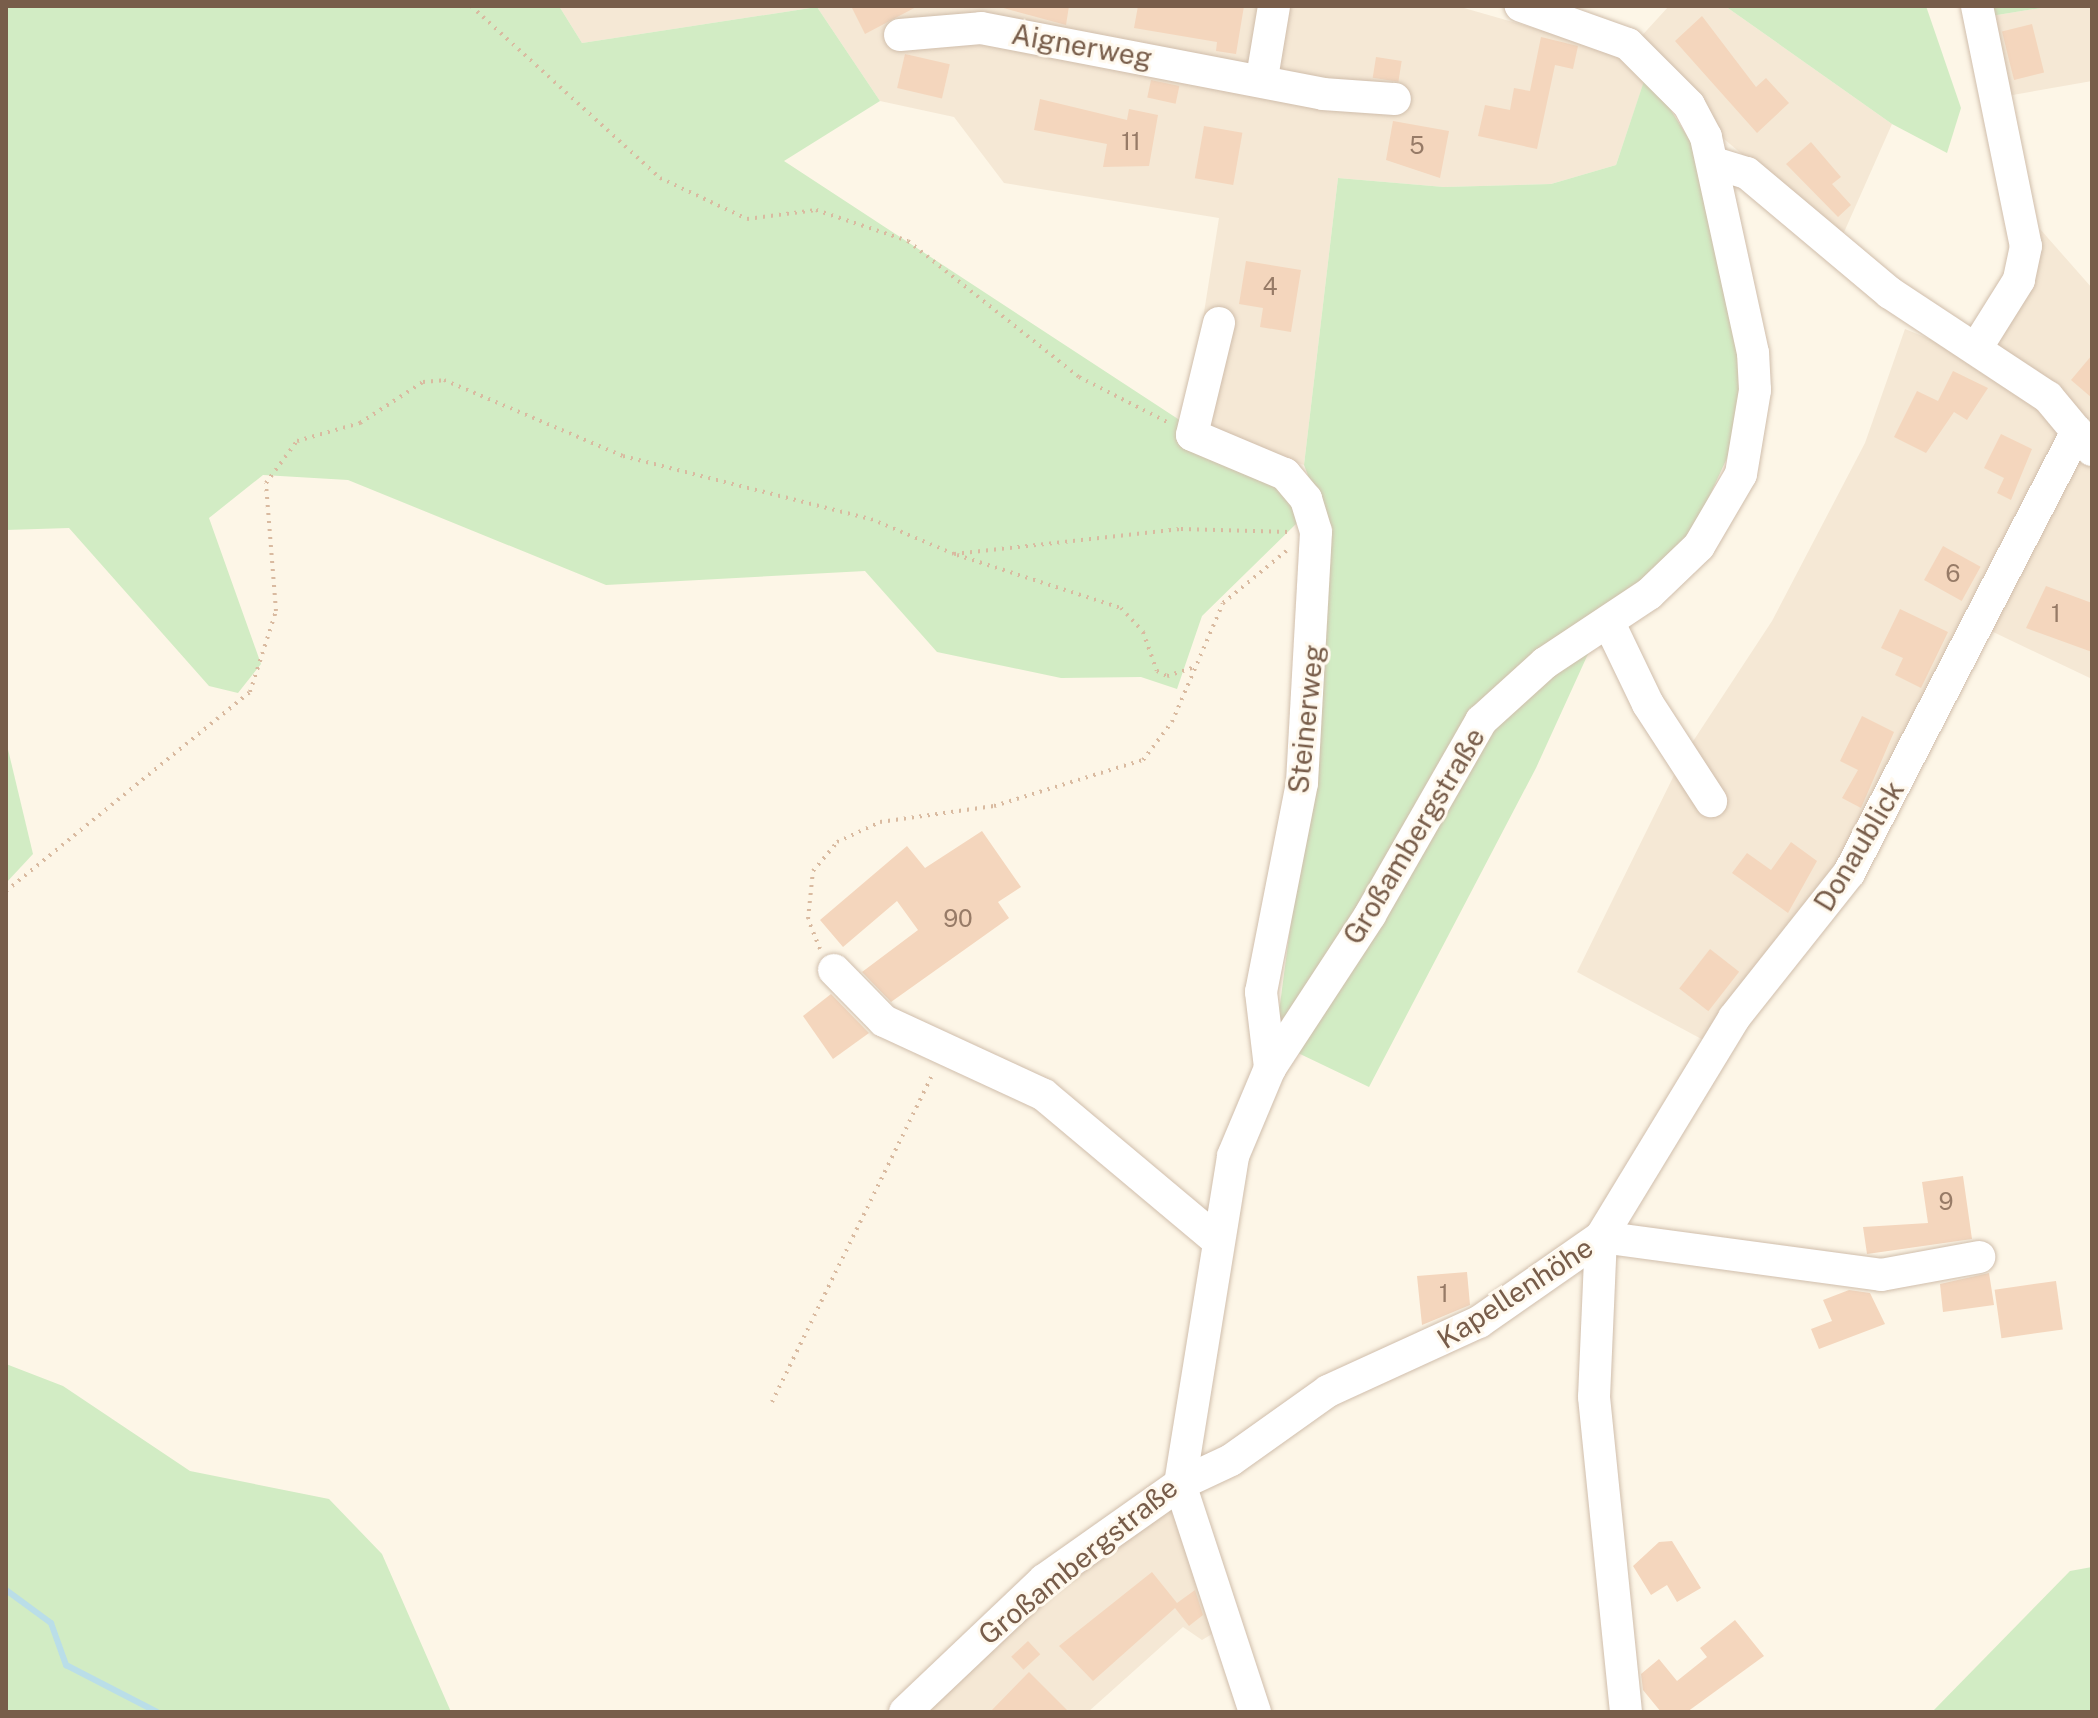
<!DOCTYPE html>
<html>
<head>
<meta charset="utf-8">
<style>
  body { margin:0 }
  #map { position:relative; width:2098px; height:1718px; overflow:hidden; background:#fdf6e7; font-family:"Public Sans",sans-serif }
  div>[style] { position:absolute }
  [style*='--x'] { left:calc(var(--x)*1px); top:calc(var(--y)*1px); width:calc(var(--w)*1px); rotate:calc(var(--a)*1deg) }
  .residential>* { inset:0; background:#f5e8d5 }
  .green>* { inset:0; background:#d2ecc4 }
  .stream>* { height:6px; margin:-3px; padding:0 3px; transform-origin:3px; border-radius:3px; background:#badee8 }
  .building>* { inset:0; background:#f4d6bd; transform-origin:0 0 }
  .path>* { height:4px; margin-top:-2px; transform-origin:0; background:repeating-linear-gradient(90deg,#d9baa0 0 2px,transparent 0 8px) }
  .roads { filter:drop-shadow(0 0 2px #d0beac) drop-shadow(0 0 2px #d0beac) }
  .minor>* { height:32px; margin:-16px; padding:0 16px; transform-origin:16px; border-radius:16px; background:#fff }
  span { translate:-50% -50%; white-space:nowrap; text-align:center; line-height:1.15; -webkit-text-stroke:6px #fff9ee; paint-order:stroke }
  .number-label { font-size:24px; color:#977b67 }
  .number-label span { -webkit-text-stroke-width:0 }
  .street-label { font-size:28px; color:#785d4a }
  .frame { position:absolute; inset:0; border:8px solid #785d4a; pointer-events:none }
</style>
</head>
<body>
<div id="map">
  <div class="residential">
    <div style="clip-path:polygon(559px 6px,1457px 6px,1625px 54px,1669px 6px,1725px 6px,1892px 124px,1841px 239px,1647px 73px,1616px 165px,1551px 184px,1444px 187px,1338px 178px,1304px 465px,1186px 426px,1219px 218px,1004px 183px,954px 117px,880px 101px,817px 7px,582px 43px)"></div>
    <div style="clip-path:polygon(2053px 6px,2092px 6px,2092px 81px,2007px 96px,1991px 16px)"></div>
    <div style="clip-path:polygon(2040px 229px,2092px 288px,2092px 679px,1966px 619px,1877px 807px,1707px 1042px,1577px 972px,1684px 755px,1772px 621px,1865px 443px,1905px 329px,1988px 363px,2020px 302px)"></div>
    <div style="clip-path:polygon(1161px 1511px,1173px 1511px,1222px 1628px,1202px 1640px,1183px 1627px,1088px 1712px,911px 1712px,1024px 1608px)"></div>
  </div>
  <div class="green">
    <div style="clip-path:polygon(6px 6px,559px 6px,582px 43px,817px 7px,880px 101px,784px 161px,1288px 491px,1299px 521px,1202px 616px,1177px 689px,1141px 677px,1061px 678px,937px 652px,865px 571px,606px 585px,348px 480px,263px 475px,209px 518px,261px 664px,238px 693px,209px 686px,69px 528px,6px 530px)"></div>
    <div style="clip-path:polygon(1725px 6px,1926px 6px,1961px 108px,1947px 153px,1892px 124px)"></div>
    <div style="clip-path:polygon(1988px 6px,2053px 6px,1991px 16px)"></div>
    <div style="clip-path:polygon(1647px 72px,1692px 144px,1739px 328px,1739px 432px,1697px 523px,1665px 562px,1609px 608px,1536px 768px,1369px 1087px,1275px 1042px,1324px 672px,1331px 536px,1304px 465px,1338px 178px,1444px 187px,1551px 184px,1616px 165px)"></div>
    <div style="clip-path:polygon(6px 741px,33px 854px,6px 883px)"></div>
    <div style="clip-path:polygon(6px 1364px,63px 1386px,190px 1471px,329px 1499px,382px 1554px,451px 1712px,6px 1712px)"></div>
    <div style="clip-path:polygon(2092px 1567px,2092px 1712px,1932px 1712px,2070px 1571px)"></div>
  </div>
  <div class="stream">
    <div style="--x:6;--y:1590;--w:56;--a:36.3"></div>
    <div style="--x:51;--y:1623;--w:45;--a:70.3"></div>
    <div style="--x:66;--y:1665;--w:102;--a:27.3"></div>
  </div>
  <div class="building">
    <div style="clip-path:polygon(851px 6px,918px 6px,865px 34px)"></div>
    <div style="clip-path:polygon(996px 6px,1069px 6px,1066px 25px)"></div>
    <div style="clip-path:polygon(1138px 6px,1244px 6px,1236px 54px,1216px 51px,1217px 42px,1134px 28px)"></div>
    <div style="clip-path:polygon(1702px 16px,1756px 87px,1766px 78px,1789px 103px,1757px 133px,1675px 41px)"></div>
    <div style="left:2032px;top:24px;width:50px;height:31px;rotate:76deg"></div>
    <div style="clip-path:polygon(1541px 37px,1578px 46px,1573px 69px,1555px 65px,1537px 149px,1478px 136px,1485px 105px,1510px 110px,1514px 88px,1530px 91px)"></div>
    <div style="left:905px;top:54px;width:46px;height:35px;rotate:13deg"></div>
    <div style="left:1376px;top:57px;width:26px;height:21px;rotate:9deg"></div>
    <div style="left:1151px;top:80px;width:29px;height:18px;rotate:12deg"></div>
    <div style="clip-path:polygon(1040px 99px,1127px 120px,1129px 109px,1158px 115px,1149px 166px,1103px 167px,1107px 144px,1034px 130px)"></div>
    <div style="clip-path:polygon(1393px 121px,1449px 131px,1440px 178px,1386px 160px)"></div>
    <div style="left:1204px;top:126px;width:39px;height:53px;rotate:10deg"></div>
    <div style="clip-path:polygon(1811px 142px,1841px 177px,1832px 184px,1851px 205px,1838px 217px,1786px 164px)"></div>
    <div style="clip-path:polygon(1246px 261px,1301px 270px,1291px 332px,1260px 327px,1263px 308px,1239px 304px)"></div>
    <div style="clip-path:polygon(2092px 355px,2092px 398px,2071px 380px)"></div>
    <div style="clip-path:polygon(1953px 371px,1988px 388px,1967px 420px,1954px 412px,1926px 453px,1894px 437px,1917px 391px,1938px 401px)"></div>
    <div style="clip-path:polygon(2001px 434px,2032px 449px,2011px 500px,1997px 493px,2004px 478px,1984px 468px)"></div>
    <div style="left:1943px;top:546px;width:43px;height:39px;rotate:29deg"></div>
    <div style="clip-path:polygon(2046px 586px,2092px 603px,2092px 652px,2026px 628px)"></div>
    <div style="clip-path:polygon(1900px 609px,1948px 632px,1921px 688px,1895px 675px,1903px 658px,1881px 648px)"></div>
    <div style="clip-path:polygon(1862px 716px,1894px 732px,1861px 808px,1842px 798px,1858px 770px,1840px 761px)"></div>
    <div style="clip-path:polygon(982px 831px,1021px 887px,998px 902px,1009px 918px,891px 1002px,862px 972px,918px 930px,897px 901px,843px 947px,820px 920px,907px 846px,925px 868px)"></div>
    <div style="clip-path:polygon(1791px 842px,1817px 861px,1788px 913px,1732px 873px,1747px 853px,1771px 870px)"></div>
    <div style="left:1710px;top:949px;width:37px;height:50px;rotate:38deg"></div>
    <div style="clip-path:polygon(831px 994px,869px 1033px,833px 1059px,803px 1016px)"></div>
    <div style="clip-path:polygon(1963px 1176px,1972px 1239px,1867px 1254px,1863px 1227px,1928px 1223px,1922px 1182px)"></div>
    <div style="clip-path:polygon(1467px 1272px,1470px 1305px,1422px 1325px,1417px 1276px)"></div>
    <div style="clip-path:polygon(1989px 1273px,1994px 1305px,1943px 1312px,1940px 1284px)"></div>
    <div style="left:2056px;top:1281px;width:49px;height:62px;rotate:82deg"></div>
    <div style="clip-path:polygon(1849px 1290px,1870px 1293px,1885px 1324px,1819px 1349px,1811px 1329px,1832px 1321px,1823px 1300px)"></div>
    <div style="clip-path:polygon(1672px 1541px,1701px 1588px,1677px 1602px,1667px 1585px,1651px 1595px,1633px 1566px,1659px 1542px)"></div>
    <div style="clip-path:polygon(1152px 1572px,1177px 1603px,1195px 1590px,1203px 1615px,1189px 1626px,1175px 1608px,1093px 1681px,1059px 1646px)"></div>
    <div style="clip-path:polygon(1735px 1620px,1764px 1656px,1687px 1712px,1661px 1712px,1643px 1690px,1641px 1674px,1659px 1659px,1677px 1681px,1707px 1657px,1700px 1648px)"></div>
    <div style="left:1028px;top:1641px;width:18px;height:23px;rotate:47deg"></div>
    <div style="clip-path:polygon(1029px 1672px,1069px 1712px,990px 1712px)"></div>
  </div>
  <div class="path">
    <div style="--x:471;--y:6;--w:256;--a:42.3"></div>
    <div style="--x:660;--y:178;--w:96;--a:25.2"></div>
    <div style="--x:747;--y:219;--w:70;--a:-7.4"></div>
    <div style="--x:816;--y:210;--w:97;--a:18.6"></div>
    <div style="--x:908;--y:241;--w:218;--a:38.5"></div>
    <div style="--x:1079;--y:377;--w:101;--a:27.1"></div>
    <div style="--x:957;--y:555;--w:172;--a:17.9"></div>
    <div style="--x:1121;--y:608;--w:33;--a:47"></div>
    <div style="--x:1143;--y:632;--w:41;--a:70.3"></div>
    <div style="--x:1157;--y:671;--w:11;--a:27"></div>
    <div style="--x:1167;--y:676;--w:28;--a:-18"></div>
    <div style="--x:6;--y:891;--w:315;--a:-39.2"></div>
    <div style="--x:250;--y:692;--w:85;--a:-72.2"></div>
    <div style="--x:276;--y:611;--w:128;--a:-94.5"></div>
    <div style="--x:266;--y:483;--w:52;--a:-53.6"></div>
    <div style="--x:297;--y:441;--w:66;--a:-15.9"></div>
    <div style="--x:360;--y:423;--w:75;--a:-33.1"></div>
    <div style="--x:423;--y:382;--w:21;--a:-5"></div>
    <div style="--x:444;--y:380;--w:194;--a:23"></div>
    <div style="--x:623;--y:456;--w:256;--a:14.3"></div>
    <div style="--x:871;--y:519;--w:90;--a:22.9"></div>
    <div style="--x:954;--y:554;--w:228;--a:-6.3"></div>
    <div style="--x:1181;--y:529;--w:109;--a:1.6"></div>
    <div style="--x:820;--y:949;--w:32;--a:-112"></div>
    <div style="--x:808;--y:919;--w:48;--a:-84.1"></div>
    <div style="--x:813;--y:871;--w:38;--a:-50"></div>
    <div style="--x:837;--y:842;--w:47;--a:-24.9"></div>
    <div style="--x:880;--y:822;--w:115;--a:-8"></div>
    <div style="--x:994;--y:806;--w:156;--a:-17.2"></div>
    <div style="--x:1143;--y:760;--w:48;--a:-52.7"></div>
    <div style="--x:1172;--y:722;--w:129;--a:-66.8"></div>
    <div style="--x:1223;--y:603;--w:87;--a:-39.4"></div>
    <div style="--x:772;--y:1402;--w:366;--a:-63.9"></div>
  </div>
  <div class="roads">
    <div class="minor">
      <div style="--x:1977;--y:6;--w:245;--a:78.5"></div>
      <div style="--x:2026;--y:246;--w:35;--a:102"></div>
      <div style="--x:2019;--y:280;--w:79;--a:122.1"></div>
      <div style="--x:900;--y:35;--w:81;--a:-4.9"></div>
      <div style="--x:981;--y:28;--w:348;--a:10.9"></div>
      <div style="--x:1323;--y:94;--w:72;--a:4"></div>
      <div style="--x:1262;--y:78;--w:73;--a:-80.5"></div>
      <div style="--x:1714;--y:163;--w:34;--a:17"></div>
      <div style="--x:1747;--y:173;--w:187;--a:40"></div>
      <div style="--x:1890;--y:293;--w:189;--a:33.4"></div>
      <div style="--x:2048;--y:397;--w:69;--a:50.3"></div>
      <div style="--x:1219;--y:323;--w:115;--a:103.6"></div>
      <div style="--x:1192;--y:435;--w:101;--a:22.8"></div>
      <div style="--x:1285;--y:474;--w:33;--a:50"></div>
      <div style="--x:1306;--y:499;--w:34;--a:73"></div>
      <div style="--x:1316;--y:532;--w:251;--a:93.2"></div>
      <div style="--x:1302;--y:783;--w:213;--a:101.1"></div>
      <div style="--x:1261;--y:992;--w:77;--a:83.2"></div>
      <div style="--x:1609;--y:623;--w:90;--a:64.3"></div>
      <div style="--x:1648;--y:704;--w:116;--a:57"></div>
      <div style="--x:834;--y:970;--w:71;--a:45.6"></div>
      <div style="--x:884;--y:1021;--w:176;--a:24.8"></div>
      <div style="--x:1044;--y:1095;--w:226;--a:40"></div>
      <div style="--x:1601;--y:1237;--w:160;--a:92.5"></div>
      <div style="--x:1594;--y:1397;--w:317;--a:84.2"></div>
      <div style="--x:1601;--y:1237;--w:283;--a:7.7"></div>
      <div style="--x:1881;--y:1275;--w:100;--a:-10.4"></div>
      <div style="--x:1180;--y:1484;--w:56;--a:-25.2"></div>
      <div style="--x:1231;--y:1460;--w:119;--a:-35.4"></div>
      <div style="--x:1328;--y:1391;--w:166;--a:-24.6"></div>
      <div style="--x:1479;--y:1322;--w:149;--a:-34.9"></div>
      <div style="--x:1601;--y:1237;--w:256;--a:-58.7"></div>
      <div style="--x:1734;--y:1018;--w:185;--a:-51.6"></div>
      <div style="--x:1849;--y:873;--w:497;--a:-62.7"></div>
      <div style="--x:1180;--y:1484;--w:240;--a:71.8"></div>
      <div style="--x:905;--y:1712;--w:192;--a:-43.5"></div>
      <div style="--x:1044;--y:1580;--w:166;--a:-35.2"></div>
      <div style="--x:1180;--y:1484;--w:332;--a:-80.8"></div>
      <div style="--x:1233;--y:1156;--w:95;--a:-67.2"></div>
      <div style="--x:1270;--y:1068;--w:183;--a:-56.8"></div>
      <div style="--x:1370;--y:915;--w:224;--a:-60.2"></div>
      <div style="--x:1481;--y:721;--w:86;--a:-42.2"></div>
      <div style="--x:1545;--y:663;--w:125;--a:-33.6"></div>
      <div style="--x:1649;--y:594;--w:69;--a:-43.8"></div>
      <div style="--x:1699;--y:546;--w:83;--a:-59.7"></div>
      <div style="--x:1741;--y:474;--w:85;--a:-80.5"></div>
      <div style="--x:1755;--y:390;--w:37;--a:-93"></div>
      <div style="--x:1753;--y:353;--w:221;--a:-102.3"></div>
      <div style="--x:1706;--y:137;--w:36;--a:-118"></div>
      <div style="--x:1689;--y:105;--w:86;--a:-135"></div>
      <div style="--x:1628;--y:44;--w:114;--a:-160.4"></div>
    </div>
  </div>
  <div class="number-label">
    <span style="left:1131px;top:142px">11</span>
    <span style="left:1417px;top:146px">5</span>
    <span style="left:1270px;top:287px">4</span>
    <span style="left:1953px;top:574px">6</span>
    <span style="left:2056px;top:614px">1</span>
    <span style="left:958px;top:919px">90</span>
    <span style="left:1946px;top:1202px">9</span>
    <span style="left:1444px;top:1294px">1</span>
  </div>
  <div class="street-label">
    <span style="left:1082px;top:46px;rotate:10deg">Aignerweg</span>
    <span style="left:1306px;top:719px;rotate:-84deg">Steinerweg</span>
    <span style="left:1414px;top:836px;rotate:-59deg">Großambergstraße</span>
    <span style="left:1859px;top:846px;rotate:-59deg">Donaublick</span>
    <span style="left:1515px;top:1293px;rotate:-33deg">Kapellenhöhe</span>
    <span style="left:1078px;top:1561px;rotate:-39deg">Großambergstraße</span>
  </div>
  <div class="frame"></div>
</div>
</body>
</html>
